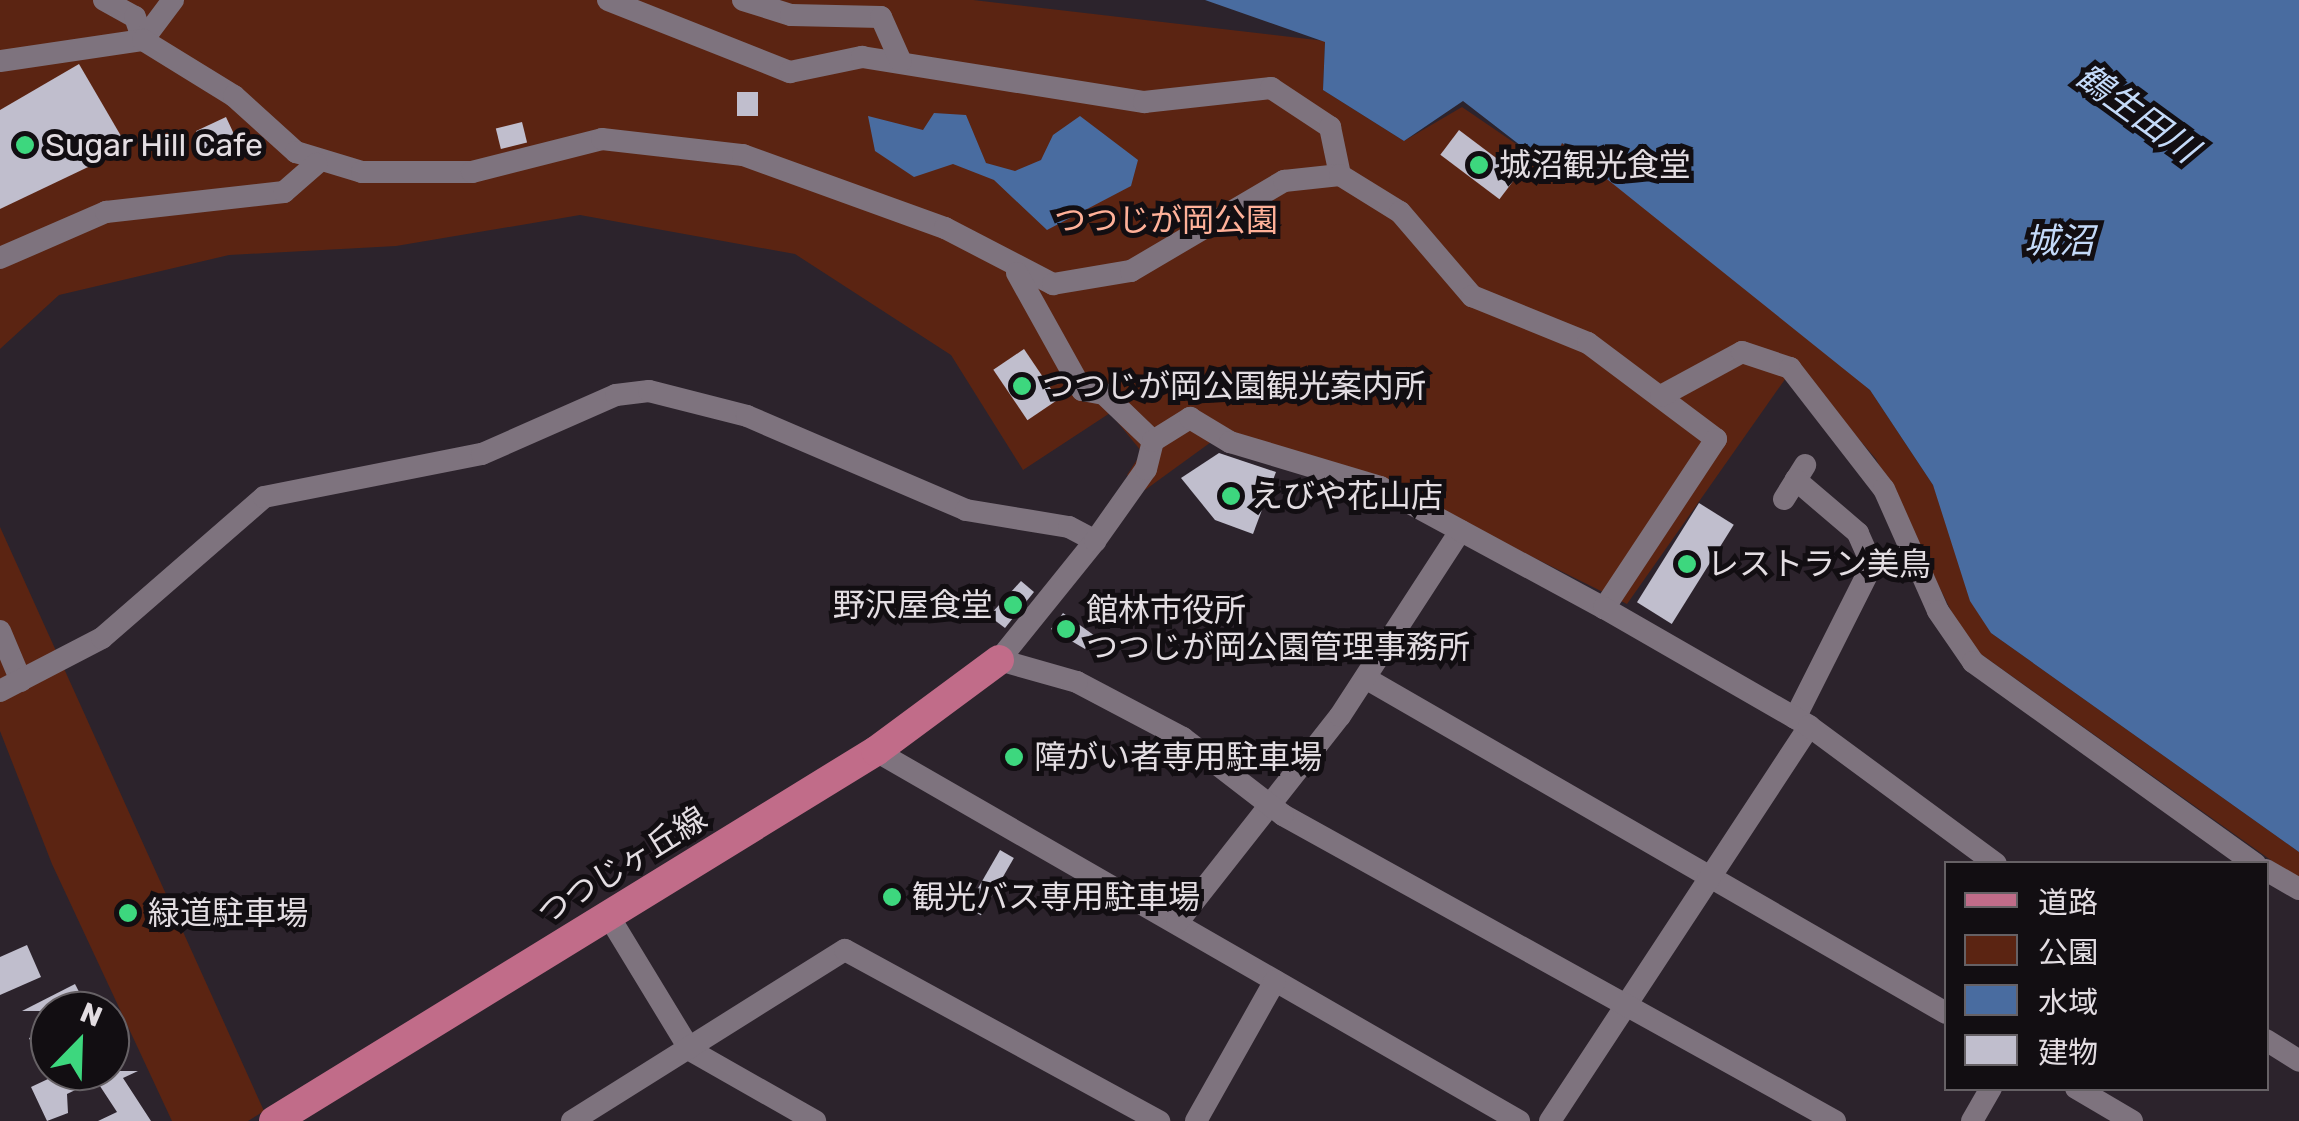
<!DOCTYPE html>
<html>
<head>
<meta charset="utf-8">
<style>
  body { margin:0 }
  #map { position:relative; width:2299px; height:1121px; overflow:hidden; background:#2c232c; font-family:Rubik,"Noto Sans JP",sans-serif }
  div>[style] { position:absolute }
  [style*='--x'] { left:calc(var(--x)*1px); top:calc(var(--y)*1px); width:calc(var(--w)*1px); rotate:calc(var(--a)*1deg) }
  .green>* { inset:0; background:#5b2412 }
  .water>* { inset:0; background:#496ca0 }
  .building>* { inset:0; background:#c0becd; transform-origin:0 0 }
  .minor>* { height:22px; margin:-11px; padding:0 11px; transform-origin:11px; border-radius:11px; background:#7e737e }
  .major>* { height:30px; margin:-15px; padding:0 15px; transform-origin:15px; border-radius:15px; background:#c16c89 }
  .dots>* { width:28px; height:28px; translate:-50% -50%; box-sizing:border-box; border:5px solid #120e12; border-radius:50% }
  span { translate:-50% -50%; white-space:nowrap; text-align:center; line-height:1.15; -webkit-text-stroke:10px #120e12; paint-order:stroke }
  .poi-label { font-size:32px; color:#e3dde2 }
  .left { translate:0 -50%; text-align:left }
  .right { translate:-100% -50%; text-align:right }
  .park-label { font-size:32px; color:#ffb199 }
  .street-label { font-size:32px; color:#e3dde2 }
  .water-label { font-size:35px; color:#c4daf9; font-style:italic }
  .legend { position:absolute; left:1944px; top:861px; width:325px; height:230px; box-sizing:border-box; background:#120e12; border:2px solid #666165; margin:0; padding:12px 18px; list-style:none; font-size:30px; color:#e3dde2 }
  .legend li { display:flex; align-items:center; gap:20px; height:50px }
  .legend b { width:50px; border:2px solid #666165 }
  .north { position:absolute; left:30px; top:991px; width:100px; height:100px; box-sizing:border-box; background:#120e12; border:2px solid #666165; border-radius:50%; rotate:23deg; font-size:28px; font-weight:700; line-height:40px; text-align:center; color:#e3dde2 }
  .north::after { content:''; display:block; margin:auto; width:35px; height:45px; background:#3dd77e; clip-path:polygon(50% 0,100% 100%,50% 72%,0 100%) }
</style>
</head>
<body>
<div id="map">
  <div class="green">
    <div style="clip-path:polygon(0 0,973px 0,1325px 41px,1323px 90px,1404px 141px,1462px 107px,1551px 168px,1561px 142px,1806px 333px,1870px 390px,1933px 485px,1991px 633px,2299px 852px,2299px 880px,1968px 645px,1876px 459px,1795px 365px,1627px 604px,1384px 483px,1218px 437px,1145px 490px,1127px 475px,1142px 452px,1110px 413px,1023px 470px,951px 355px,795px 254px,580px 215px,396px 246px,229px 255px,59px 295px,0 349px)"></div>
    <div style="clip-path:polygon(0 527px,264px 1111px,248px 1121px,172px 1121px,52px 864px,0 731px)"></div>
  </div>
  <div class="water">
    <div style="clip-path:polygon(1205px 0,2299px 0,2299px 852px,1991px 633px,1970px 601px,1933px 485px,1870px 390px,1562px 143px,1551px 169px,1463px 101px,1404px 141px,1323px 90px,1325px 42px)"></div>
    <div style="clip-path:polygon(934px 113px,966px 115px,986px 163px,1015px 171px,1041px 160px,1053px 135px,1080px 116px,1138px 160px,1131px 186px,1047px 230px,994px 180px,953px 164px,914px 177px,875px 151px,868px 116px,923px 130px)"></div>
  </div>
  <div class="building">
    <div style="clip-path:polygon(79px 64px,128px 148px,0 209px,0 110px)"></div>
    <div style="left:737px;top:92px;width:21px;height:24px"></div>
    <div style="left:226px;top:117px;width:21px;height:33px;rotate:65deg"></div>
    <div style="left:522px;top:122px;width:21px;height:27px;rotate:76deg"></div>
    <div style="left:1459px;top:130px;width:74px;height:31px;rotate:37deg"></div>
    <div style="left:1024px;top:349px;width:61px;height:37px;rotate:56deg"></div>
    <div style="clip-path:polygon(1219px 453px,1276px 472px,1253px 534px,1215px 520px,1181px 478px)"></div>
    <div style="left:1699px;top:503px;width:41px;height:117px;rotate:32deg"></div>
    <div style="clip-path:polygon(1021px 581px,1034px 592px,1005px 628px,989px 616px)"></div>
    <div style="clip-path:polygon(1063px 613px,1095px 636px,1085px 649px,1051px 629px)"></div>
    <div style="left:1000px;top:850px;width:16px;height:66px;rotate:30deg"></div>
    <div style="clip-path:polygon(27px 945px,41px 977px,0 995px,0 957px)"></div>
    <div style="clip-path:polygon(75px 984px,89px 1011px,22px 1011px)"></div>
    <div style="clip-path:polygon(50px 1029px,50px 1079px,110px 1071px,110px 1053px,119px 1071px,138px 1071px,123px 1078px,151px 1121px,98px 1121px,117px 1112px,96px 1080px,67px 1094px,68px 1113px,47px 1121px,31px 1087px,48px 1079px,29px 1038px)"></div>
  </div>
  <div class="minor">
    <div style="--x:104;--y:0;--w:35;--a:29"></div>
    <div style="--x:135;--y:17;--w:24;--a:71"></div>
    <div style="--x:608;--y:0;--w:196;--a:21.6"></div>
    <div style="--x:790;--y:72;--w:74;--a:-11.8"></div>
    <div style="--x:862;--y:57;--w:286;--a:9.1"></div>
    <div style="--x:1144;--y:102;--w:128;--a:-6.3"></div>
    <div style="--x:1271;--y:88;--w:71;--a:33.5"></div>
    <div style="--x:1330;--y:127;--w:49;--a:78.2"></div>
    <div style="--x:743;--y:0;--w:50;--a:17.4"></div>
    <div style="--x:791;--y:15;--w:90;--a:1.3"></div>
    <div style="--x:881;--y:17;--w:49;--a:66"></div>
    <div style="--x:143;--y:40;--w:50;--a:-53.1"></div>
    <div style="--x:0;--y:61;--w:145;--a:-8.4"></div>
    <div style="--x:143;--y:40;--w:107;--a:31.6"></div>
    <div style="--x:234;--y:96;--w:84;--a:42.1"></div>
    <div style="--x:296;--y:152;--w:69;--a:16.9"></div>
    <div style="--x:362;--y:172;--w:110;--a:0"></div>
    <div style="--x:472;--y:172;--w:134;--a:-14.2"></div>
    <div style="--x:602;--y:139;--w:142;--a:6.5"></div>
    <div style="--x:743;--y:155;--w:215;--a:19.9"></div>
    <div style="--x:945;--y:228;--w:122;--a:27.4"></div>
    <div style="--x:1053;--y:284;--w:79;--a:-9.5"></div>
    <div style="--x:1131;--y:271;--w:178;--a:-30.5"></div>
    <div style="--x:1284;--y:181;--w:56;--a:-6.1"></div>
    <div style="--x:1340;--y:175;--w:70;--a:31.7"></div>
    <div style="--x:1400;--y:212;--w:111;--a:49.4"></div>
    <div style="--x:1472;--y:296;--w:125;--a:22.1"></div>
    <div style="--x:1588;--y:343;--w:160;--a:36.9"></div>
    <div style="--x:1716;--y:439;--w:203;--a:123.5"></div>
    <div style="--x:0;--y:258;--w:116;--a:-23.5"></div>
    <div style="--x:106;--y:212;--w:179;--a:-6.4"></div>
    <div style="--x:284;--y:192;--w:43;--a:-41.2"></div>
    <div style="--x:1017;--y:273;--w:134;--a:60.9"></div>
    <div style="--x:1082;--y:390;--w:22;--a:10"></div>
    <div style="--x:1104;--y:394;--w:68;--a:43.8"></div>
    <div style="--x:1661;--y:396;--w:92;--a:-28.5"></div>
    <div style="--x:1742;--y:352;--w:51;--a:18.4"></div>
    <div style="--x:1790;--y:368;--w:153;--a:52.2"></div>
    <div style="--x:1884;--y:489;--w:133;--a:66.1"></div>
    <div style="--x:1938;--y:611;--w:62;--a:55.5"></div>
    <div style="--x:1973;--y:662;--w:347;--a:35.6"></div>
    <div style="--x:1784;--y:499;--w:40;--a:-58"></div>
    <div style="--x:0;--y:631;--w:54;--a:67.2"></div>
    <div style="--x:1367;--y:679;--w:668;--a:29.98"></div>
    <div style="--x:0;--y:691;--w:115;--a:-27.5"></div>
    <div style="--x:102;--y:638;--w:215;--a:-41"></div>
    <div style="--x:264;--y:497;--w:222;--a:-11.2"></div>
    <div style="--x:482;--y:454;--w:146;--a:-23.8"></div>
    <div style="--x:616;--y:395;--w:33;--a:-7"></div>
    <div style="--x:649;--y:391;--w:101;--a:14.3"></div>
    <div style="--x:747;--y:416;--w:238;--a:23.2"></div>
    <div style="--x:966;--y:510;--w:104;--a:9.4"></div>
    <div style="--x:1069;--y:527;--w:30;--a:28"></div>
    <div style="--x:1795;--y:718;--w:171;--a:-63.3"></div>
    <div style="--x:1872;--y:565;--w:35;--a:-114"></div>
    <div style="--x:1858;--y:533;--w:82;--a:-139.5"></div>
    <div style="--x:876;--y:751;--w:742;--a:29.92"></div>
    <div style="--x:2266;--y:870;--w:38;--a:30"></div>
    <div style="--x:608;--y:915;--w:158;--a:58.7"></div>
    <div style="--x:690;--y:1050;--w:144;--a:29.6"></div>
    <div style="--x:1177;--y:923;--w:263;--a:-51.8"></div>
    <div style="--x:1340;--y:716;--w:221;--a:-57"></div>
    <div style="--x:2266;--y:1040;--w:39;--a:32"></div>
    <div style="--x:2076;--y:1088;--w:65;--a:30.5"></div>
    <div style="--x:572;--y:1121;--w:322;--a:-32.1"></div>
    <div style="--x:845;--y:950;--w:358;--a:28.6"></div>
    <div style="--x:1196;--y:1121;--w:161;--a:-60.6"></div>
    <div style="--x:1550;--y:1121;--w:472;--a:-56.7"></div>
    <div style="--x:1835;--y:1121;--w:631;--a:-151"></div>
    <div style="--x:1283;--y:815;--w:126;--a:-142.4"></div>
    <div style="--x:1183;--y:738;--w:120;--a:-152.2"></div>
    <div style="--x:1077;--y:682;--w:81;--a:-164.2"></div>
    <div style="--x:999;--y:660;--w:153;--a:-51.1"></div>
    <div style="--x:1095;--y:541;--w:88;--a:-54.7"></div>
    <div style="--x:1146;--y:469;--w:29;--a:-76"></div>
    <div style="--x:1153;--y:441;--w:44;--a:-31.9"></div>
    <div style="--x:1190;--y:418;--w:47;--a:31"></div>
    <div style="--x:1230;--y:442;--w:157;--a:16.7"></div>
    <div style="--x:1380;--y:487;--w:255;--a:28.4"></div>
    <div style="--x:1604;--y:608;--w:237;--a:29.9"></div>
    <div style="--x:1809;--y:726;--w:232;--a:36.4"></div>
    <div style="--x:1972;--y:1121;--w:38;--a:-60"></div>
  </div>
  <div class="major">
    <div style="--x:274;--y:1121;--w:707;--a:-31.58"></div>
    <div style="--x:876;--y:751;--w:153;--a:-36.5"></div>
  </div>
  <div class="dots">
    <div style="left:25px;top:145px;background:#3dd77e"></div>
    <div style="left:1479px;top:165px;background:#3dd77e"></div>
    <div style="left:1022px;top:386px;background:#3dd77e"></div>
    <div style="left:1231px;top:496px;background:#3dd77e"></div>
    <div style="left:1687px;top:564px;background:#3dd77e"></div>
    <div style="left:1013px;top:605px;background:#3dd77e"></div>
    <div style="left:1066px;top:629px;background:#3dd77e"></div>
    <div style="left:1014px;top:757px;background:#3dd77e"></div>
    <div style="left:892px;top:897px;background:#3dd77e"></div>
    <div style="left:128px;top:913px;background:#3dd77e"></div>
  </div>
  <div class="poi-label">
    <span class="left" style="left:45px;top:145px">Sugar Hill Cafe</span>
    <span class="left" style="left:1499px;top:165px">城沼観光食堂</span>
    <span class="left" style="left:1042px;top:386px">つつじが岡公園観光案内所</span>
    <span class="left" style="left:1251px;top:496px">えびや花山店</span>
    <span class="left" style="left:1707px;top:564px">レストラン美鳥</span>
    <span class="right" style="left:993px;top:605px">野沢屋食堂</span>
    <span class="left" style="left:1086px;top:629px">館林市役所<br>つつじが岡公園管理事務所</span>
    <span class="left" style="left:1034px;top:757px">障がい者専用駐車場</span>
    <span class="left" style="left:912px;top:897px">観光バス専用駐車場</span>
    <span class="left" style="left:148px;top:913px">緑道駐車場</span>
  </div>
  <div class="park-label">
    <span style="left:1166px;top:220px">つつじが岡公園</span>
  </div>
  <div class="street-label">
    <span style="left:622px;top:866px;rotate:-32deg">つつじヶ丘線</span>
  </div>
  <div class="water-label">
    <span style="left:2137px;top:113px;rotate:36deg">鶴生田川</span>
    <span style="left:2059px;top:241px">城沼</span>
  </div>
  <ul class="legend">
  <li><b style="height:12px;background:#c16c89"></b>道路</li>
  <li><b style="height:28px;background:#5b2412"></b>公園</li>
  <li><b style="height:28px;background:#496ca0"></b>水域</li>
  <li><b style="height:28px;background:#c0becd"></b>建物</li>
  </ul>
  <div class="north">N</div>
</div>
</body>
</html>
